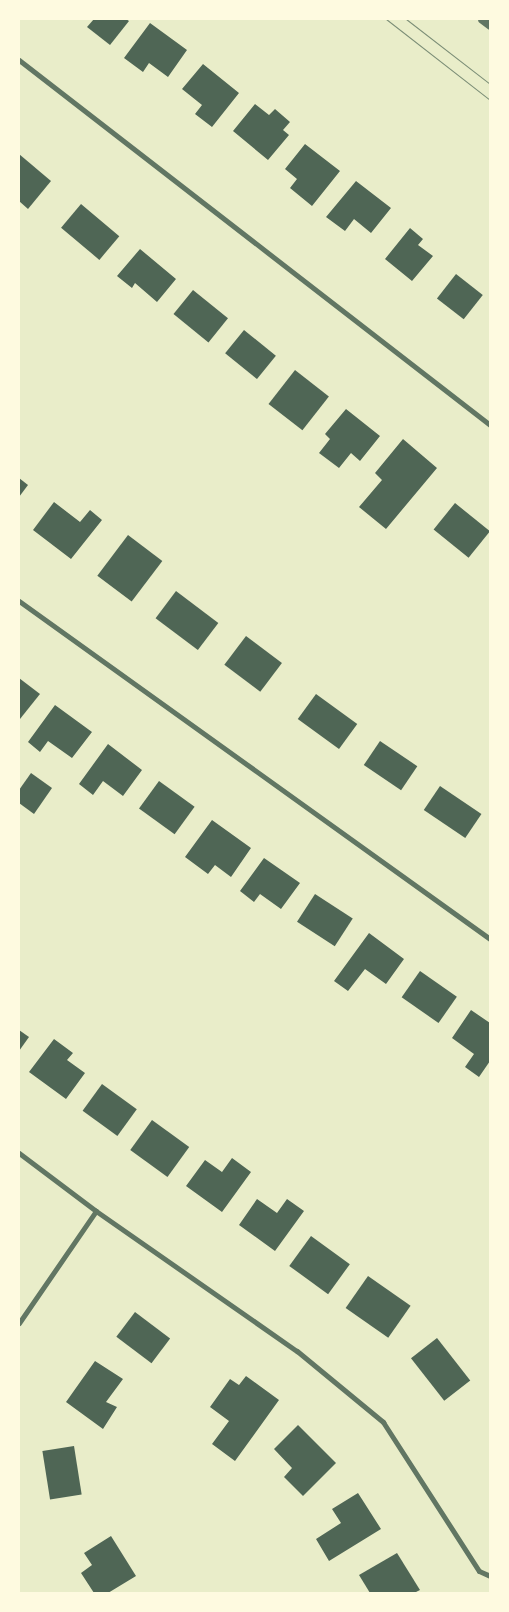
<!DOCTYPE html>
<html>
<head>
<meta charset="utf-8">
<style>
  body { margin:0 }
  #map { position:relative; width:509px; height:1612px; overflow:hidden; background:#e9edc9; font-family:"Roboto Condensed",sans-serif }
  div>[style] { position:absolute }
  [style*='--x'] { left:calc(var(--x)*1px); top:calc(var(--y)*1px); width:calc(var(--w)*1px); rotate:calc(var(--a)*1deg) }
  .building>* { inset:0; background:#4f6655; transform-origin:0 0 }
  .minor>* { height:5px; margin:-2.5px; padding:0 2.5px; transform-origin:2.5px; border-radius:2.5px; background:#617663 }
  .tertiary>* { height:9px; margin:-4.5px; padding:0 4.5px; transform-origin:4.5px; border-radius:4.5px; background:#617663 }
  .tram>* { height:1px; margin:-0.5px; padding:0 0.5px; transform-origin:0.5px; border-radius:0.5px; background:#7c8e77 }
  span { translate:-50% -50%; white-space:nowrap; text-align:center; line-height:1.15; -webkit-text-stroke:4px #fefae0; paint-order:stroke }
  .frame { position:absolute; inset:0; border:20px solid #fefae0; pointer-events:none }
</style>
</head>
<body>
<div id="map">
  <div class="building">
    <div style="clip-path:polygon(94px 19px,126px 19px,129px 21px,110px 45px,87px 27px)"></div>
    <div style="clip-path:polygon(150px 23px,187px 50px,168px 77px,149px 63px,143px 72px,124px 58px)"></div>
    <div style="clip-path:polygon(203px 64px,239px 93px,212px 127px,195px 114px,202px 105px,182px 89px)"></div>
    <div style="clip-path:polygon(255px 104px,269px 115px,275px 109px,290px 122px,283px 130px,289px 135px,268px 160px,233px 131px)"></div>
    <div style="clip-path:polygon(305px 144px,340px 171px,312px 206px,290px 188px,297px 179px,285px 169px)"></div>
    <div style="clip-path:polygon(19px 154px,51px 181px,28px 209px,19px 201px)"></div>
    <div style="clip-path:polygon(356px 181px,391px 208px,371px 233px,354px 219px,345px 231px,326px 217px)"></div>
    <div style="left:81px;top:204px;width:50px;height:31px;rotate:40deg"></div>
    <div style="clip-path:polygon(410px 228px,423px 239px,418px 245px,433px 256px,412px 281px,385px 259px)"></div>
    <div style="clip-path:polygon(140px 249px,176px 279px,157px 302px,135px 283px,132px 288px,117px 276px)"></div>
    <div style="left:456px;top:274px;width:34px;height:31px;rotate:38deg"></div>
    <div style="left:193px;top:290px;width:45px;height:31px;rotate:39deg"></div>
    <div style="left:244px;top:330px;width:41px;height:30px;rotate:39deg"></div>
    <div style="left:295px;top:370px;width:43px;height:43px;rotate:38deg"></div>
    <div style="clip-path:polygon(346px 409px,380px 436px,360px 461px,351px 453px,339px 468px,319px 453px,330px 439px,325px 434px)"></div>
    <div style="clip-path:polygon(403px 439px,437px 468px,386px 529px,359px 507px,382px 480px,375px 473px)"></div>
    <div style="clip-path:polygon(19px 478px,28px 485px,19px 497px)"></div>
    <div style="clip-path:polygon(54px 502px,80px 522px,90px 510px,102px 520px,71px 559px,33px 530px)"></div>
    <div style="left:455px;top:503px;width:45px;height:34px;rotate:39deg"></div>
    <div style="left:128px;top:535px;width:43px;height:51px;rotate:37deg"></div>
    <div style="left:176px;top:591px;width:53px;height:34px;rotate:37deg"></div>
    <div style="left:246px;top:636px;width:45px;height:36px;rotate:37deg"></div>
    <div style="clip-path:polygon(19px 678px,40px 694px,20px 719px,19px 719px)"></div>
    <div style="left:316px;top:694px;width:51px;height:31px;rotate:36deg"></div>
    <div style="clip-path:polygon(55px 705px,92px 732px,72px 758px,48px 741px,40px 752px,28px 742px)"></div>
    <div style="left:380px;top:741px;width:45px;height:29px;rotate:34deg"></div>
    <div style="clip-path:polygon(108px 744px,142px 770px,123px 796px,103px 781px,93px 795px,79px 784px)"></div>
    <div style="clip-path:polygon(31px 773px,52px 788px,34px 814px,19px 803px,19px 790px)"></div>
    <div style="left:159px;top:781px;width:44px;height:34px;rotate:36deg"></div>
    <div style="left:440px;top:786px;width:50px;height:29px;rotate:34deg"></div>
    <div style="clip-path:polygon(212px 820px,251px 848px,231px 877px,215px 865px,208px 874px,185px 857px)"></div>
    <div style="clip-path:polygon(264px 858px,300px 883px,281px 909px,260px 894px,254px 902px,240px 891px)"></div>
    <div style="left:315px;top:894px;width:45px;height:33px;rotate:33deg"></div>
    <div style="clip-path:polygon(369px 933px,404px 959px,386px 984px,365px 969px,348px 991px,334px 981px)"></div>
    <div style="left:420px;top:971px;width:45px;height:32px;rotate:35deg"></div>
    <div style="clip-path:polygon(471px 1010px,490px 1023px,490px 1061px,479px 1077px,465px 1067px,474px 1054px,452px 1038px)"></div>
    <div style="clip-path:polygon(19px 1030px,29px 1037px,19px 1051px)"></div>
    <div style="clip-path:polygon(54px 1039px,73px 1053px,67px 1060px,85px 1073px,66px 1099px,29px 1072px)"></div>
    <div style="left:102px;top:1084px;width:43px;height:33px;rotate:36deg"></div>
    <div style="left:152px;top:1120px;width:46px;height:37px;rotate:36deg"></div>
    <div style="clip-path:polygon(232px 1158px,251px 1172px,222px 1212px,186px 1186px,205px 1160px,222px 1172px)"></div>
    <div style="clip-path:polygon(257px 1199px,277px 1213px,287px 1199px,304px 1211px,275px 1251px,239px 1225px)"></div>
    <div style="left:311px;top:1236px;width:48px;height:37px;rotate:36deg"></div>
    <div style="left:368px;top:1276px;width:52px;height:39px;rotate:35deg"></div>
    <div style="left:135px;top:1312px;width:44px;height:31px;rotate:37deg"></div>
    <div style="left:437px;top:1338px;width:54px;height:33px;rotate:52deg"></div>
    <div style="clip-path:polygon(95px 1361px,123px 1379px,106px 1402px,117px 1407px,103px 1429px,66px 1402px)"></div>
    <div style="clip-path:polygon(246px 1376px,279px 1400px,235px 1461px,212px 1444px,229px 1421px,210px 1407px,230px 1379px,239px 1385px)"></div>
    <div style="clip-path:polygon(298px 1425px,336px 1463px,303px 1496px,284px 1477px,292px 1468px,274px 1449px)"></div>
    <div style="left:74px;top:1446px;width:49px;height:32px;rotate:81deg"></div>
    <div style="clip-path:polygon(358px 1493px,381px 1529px,329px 1561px,316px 1539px,341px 1523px,332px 1509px)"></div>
    <div style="clip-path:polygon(111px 1536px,136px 1576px,108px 1593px,94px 1593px,81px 1573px,92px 1565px,84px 1553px)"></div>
    <div style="clip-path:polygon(397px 1553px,420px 1590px,414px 1593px,370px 1593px,359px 1575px)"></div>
  </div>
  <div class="minor">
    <div style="--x:19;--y:60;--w:596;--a:37.77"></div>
    <div style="--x:19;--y:601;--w:580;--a:35.66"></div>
    <div style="--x:19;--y:1153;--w:96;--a:37"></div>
    <div style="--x:96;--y:1211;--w:245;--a:34.9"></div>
    <div style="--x:297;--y:1351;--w:112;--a:39.5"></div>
    <div style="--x:383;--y:1422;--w:177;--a:57.2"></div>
    <div style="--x:479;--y:1571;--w:12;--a:24"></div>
    <div style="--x:19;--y:1323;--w:136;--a:-55.5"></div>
  </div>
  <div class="tertiary">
    <div style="--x:482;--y:19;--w:10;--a:37"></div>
  </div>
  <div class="tram">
    <div style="--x:386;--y:19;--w:132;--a:37.9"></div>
    <div style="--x:406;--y:19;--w:106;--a:37.7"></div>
  </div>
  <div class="frame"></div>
</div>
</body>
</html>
